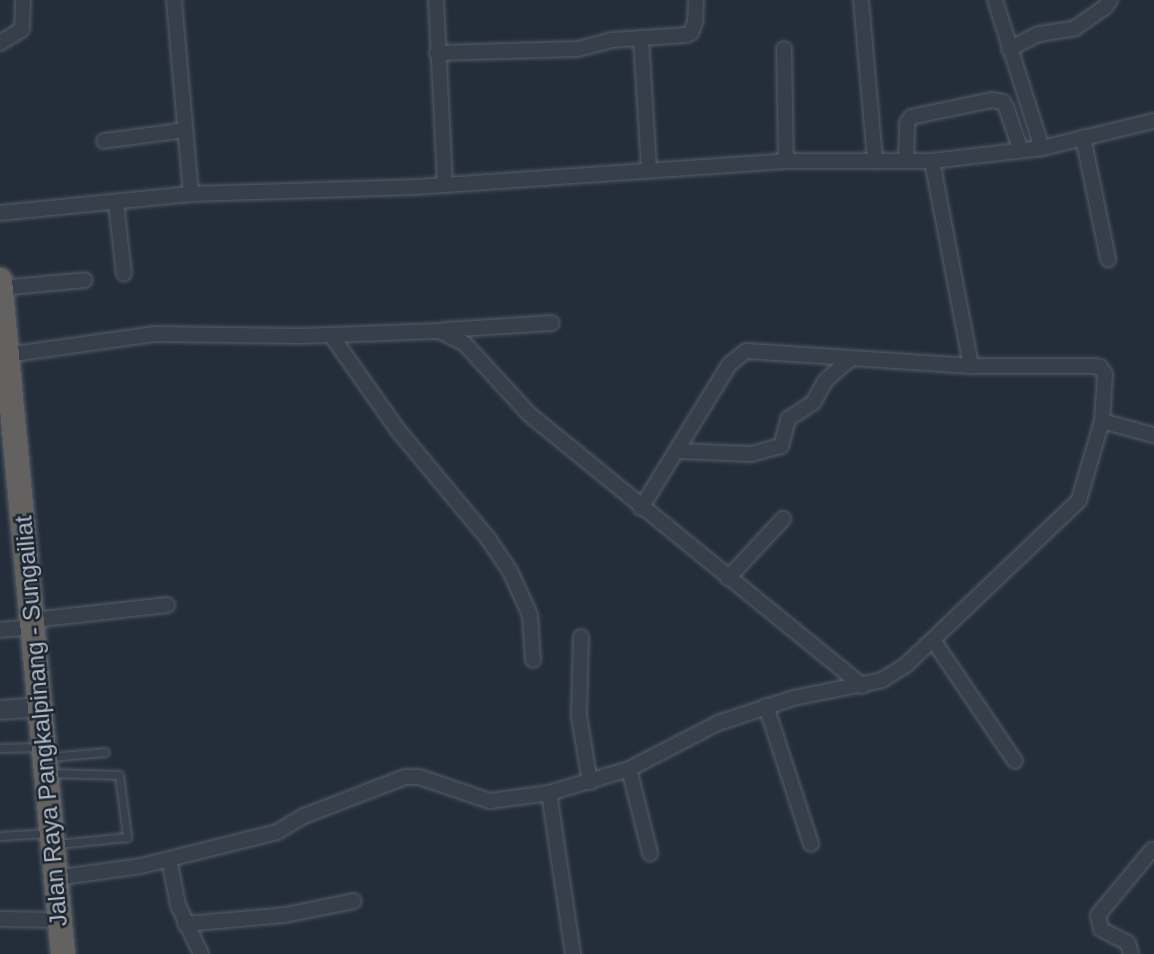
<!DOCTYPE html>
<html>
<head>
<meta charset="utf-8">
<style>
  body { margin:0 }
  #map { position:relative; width:1154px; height:954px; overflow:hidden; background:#242e3b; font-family:Arial,sans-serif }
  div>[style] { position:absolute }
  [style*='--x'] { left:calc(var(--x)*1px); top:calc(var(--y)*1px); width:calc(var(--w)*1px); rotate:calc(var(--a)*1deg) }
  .roads { filter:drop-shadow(0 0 2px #555d69) drop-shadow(0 0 2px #555d69) }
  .service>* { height:7px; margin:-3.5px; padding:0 3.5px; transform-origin:3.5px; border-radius:3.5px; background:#373f4b }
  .minor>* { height:14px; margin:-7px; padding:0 7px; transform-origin:7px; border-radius:7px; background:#373f4b }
  .tertiary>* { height:18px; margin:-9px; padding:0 9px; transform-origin:9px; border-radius:9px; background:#373f4b }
  .trunk>* { height:24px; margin:-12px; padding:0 12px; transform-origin:12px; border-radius:12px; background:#636260 }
  span { translate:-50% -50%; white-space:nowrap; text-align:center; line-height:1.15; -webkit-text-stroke:5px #1c2530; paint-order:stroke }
  .street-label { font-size:24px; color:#b3bac7 }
</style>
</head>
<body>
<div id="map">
  <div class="roads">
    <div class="service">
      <div style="--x:0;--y:748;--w:40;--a:-1.4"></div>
      <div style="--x:50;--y:757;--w:55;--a:-5.2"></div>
      <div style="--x:51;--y:773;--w:68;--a:1.7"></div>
      <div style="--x:119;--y:775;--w:63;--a:82.6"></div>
      <div style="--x:127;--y:837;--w:70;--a:174.3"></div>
      <div style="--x:0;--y:836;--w:48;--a:-3.6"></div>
    </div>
    <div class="minor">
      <div style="--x:174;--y:0;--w:195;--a:85"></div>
      <div style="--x:436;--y:0;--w:184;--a:87.2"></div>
      <div style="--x:861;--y:0;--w:162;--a:85"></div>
      <div style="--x:995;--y:0;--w:155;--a:72.4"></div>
      <div style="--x:641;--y:38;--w:131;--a:86.5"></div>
      <div style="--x:0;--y:43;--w:26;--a:-32"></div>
      <div style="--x:22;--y:29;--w:29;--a:-88"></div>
      <div style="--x:784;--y:49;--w:112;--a:89"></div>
      <div style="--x:1009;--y:49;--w:34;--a:-27"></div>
      <div style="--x:1039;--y:34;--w:36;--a:-9"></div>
      <div style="--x:1075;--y:28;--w:37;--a:-35"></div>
      <div style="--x:1105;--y:7;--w:9;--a:-54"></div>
      <div style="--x:437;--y:53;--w:141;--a:-1.6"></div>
      <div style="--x:578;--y:49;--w:35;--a:-15"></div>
      <div style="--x:612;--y:40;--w:74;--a:-3.9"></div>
      <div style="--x:686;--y:35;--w:5;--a:-22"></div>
      <div style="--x:691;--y:33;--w:12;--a:-70"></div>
      <div style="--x:695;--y:22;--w:22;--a:-87"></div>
      <div style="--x:1083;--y:137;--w:125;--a:78.4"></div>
      <div style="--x:104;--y:141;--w:82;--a:-7.7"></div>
      <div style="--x:906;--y:161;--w:38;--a:-88"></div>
      <div style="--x:907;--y:123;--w:7;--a:-56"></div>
      <div style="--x:911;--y:117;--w:83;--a:-11.9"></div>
      <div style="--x:992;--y:100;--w:11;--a:10"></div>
      <div style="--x:1003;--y:102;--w:6;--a:59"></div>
      <div style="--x:1006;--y:107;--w:46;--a:71.2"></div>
      <div style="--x:932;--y:161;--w:209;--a:79.2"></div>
      <div style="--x:116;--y:202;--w:72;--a:83.7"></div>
      <div style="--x:0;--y:213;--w:192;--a:-5.7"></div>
      <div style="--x:191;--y:194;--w:225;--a:-1.8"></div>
      <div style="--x:416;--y:187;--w:371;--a:-4"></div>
      <div style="--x:786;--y:161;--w:146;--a:0"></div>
      <div style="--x:932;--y:161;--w:111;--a:-6.7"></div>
      <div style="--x:1042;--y:148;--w:115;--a:-13.6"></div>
      <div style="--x:1;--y:288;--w:84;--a:-5.4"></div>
      <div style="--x:444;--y:330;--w:108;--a:-3.7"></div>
      <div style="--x:331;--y:335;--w:115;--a:54.9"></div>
      <div style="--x:397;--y:429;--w:144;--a:50.3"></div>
      <div style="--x:489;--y:540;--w:37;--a:56"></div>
      <div style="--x:510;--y:571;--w:48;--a:65.6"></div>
      <div style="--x:530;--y:615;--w:45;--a:86.2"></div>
      <div style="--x:7;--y:355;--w:149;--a:-8.1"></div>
      <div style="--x:155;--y:334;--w:146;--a:0.8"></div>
      <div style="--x:301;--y:336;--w:138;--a:-2.1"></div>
      <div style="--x:439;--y:331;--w:28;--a:26"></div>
      <div style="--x:464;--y:343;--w:96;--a:47.5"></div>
      <div style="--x:529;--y:414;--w:430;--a:39.2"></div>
      <div style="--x:1102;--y:421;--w:54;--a:15.1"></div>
      <div style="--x:677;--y:451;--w:74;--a:2.3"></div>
      <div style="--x:751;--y:454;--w:31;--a:-15"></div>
      <div style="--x:781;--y:446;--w:28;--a:-75"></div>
      <div style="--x:788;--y:419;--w:30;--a:-33"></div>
      <div style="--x:813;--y:403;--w:25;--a:-61"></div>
      <div style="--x:825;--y:381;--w:32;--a:-41"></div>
      <div style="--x:728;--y:578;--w:81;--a:-47"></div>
      <div style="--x:33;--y:620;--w:135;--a:-6.4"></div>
      <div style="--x:0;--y:630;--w:33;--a:-5"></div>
      <div style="--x:581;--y:637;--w:79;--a:91.5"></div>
      <div style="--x:579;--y:716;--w:67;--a:80.5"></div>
      <div style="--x:933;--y:640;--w:146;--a:55.9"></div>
      <div style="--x:766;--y:706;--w:145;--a:71.9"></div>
      <div style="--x:629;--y:769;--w:87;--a:76"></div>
      <div style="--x:549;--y:793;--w:163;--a:81.5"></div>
      <div style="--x:169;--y:859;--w:47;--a:78.9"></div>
      <div style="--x:178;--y:905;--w:54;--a:64.9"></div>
      <div style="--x:55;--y:878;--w:87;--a:-7.9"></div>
      <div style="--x:141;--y:866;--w:140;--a:-14"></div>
      <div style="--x:277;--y:832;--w:31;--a:-31"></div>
      <div style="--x:304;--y:816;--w:108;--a:-21.1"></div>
      <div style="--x:405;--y:777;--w:14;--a:0"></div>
      <div style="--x:419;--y:777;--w:75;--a:18.7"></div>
      <div style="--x:490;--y:801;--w:60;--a:-7.7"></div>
      <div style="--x:549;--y:793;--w:84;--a:-16.7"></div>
      <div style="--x:629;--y:769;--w:100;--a:-27.3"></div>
      <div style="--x:718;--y:723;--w:79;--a:-18.4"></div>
      <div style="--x:793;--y:698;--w:91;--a:-11.4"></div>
      <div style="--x:882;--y:680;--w:28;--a:-32"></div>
      <div style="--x:906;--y:665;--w:239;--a:-43.6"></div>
      <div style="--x:1079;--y:500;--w:82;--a:-73.8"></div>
      <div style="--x:1102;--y:421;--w:47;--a:-86.3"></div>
      <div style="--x:1105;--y:374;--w:9;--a:-126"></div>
      <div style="--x:1100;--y:367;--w:8;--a:-173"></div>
      <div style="--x:1092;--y:366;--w:121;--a:180"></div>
      <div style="--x:971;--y:366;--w:225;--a:-176.2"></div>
      <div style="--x:746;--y:351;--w:22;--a:141"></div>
      <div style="--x:729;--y:365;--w:168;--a:121.6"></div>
      <div style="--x:0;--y:919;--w:59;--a:1"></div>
      <div style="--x:185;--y:924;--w:100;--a:-5.1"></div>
      <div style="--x:285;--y:915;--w:70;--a:-11.5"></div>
      <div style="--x:1131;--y:954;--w:11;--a:-105"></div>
      <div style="--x:1128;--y:943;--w:30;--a:-153"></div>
      <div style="--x:1101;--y:929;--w:14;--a:-102"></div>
      <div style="--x:1098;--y:915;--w:85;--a:-50.3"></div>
    </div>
    <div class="tertiary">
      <div style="--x:0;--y:710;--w:41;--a:-4.2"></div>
    </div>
    <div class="trunk">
      <div style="--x:0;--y:280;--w:677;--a:84.66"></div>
    </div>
  </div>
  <div class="street-label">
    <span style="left:41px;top:721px;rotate:-95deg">Jalan Raya Pangkalpinang - Sungailiat</span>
  </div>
</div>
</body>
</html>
